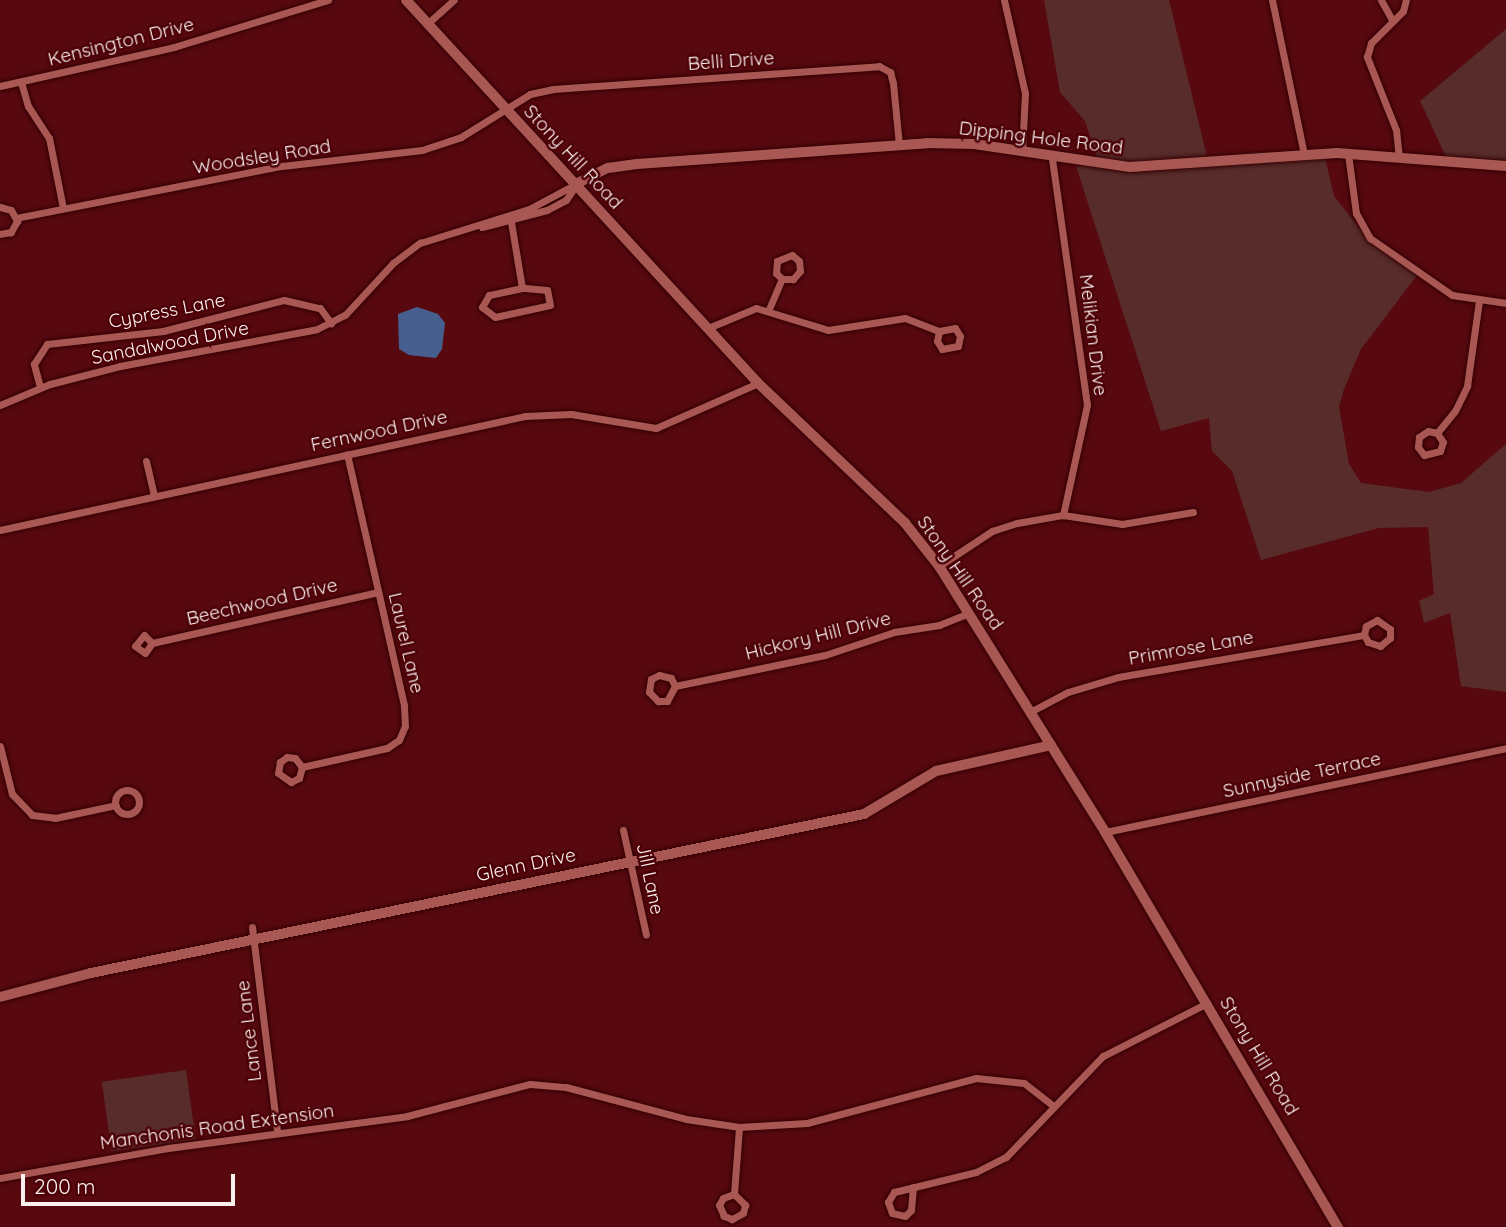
<!DOCTYPE html>
<html>
<head>
<meta charset="utf-8">
<style>
  body { margin:0 }
  #map { position:relative; width:1506px; height:1227px; overflow:hidden; background:#580910; font-family:Quicksand,sans-serif }
  div>[style] { position:absolute }
  [style*='--x'] { left:calc(var(--x)*1px); top:calc(var(--y)*1px); width:calc(var(--w)*1px); rotate:calc(var(--a)*1deg) }
  .green>* { inset:0; background:#572c2a; transform-origin:0 0 }
  .water>* { inset:0; background:#475f8f }
  .roads { filter:drop-shadow(0 0 2px #330002) drop-shadow(0 0 2px #330002) }
  .street>* { height:7px; margin:-3.5px; padding:0 3.5px; transform-origin:3.5px; border-radius:3.5px; background:#a95753 }
  .street>.ring { margin:-3.5px; padding:0; box-sizing:content-box; background:none; border:7px solid #a95753; border-radius:50% }
  .secondary>* { height:10px; margin:-5px; padding:0 5px; transform-origin:5px; border-radius:5px; background:#a95753 }
  span { translate:-50% -50%; white-space:nowrap; text-align:center; line-height:1.15; -webkit-text-stroke:5px #4c0006; paint-order:stroke }
  .street-label { font-size:19px; color:#faf0ef }
  .scale { position:absolute; left:21px; top:1174px; width:214px; height:32px; box-sizing:border-box; border:4px solid #faf0ef; border-top:0; padding-left:9px; font-size:21px; line-height:24px; white-space:nowrap; color:#faf0ef; -webkit-text-stroke:5px #4c0006; paint-order:stroke }
</style>
</head>
<body>
<div id="map">
  <div class="green">
    <div style="clip-path:polygon(1044px 0,1169px 0,1207px 157px,1259px 152px,1324px 153px,1334px 196px,1361px 230px,1418px 274px,1361px 349px,1344px 389px,1339px 407px,1349px 464px,1361px 483px,1429px 492px,1461px 483px,1506px 444px,1506px 692px,1461px 686px,1450px 613px,1424px 623px,1419px 601px,1434px 594px,1428px 527px,1379px 528px,1261px 560px,1232px 471px,1212px 451px,1209px 418px,1161px 431px,1076px 166px,1099px 164px,1085px 121px,1060px 92px)"></div>
    <div style="clip-path:polygon(1506px 29px,1506px 167px,1448px 161px,1420px 101px)"></div>
    <div style="left:186px;top:1070px;width:70px;height:85px;rotate:82deg"></div>
  </div>
  <div class="water">
    <div style="clip-path:polygon(417px 307px,438px 314px,445px 323px,442px 349px,436px 358px,409px 355px,399px 349px,398px 314px)"></div>
  </div>
  <div class="roads">
    <div class="street">
      <div style="--x:1004;--y:0;--w:95;--a:77.3"></div>
      <div style="--x:1025;--y:93;--w:59;--a:92.9"></div>
      <div style="--x:1272;--y:0;--w:157;--a:78.3"></div>
      <div style="--x:1381;--y:0;--w:23;--a:61"></div>
      <div style="--x:427;--y:24;--w:36;--a:-42"></div>
      <div style="--x:21;--y:82;--w:25;--a:74"></div>
      <div style="--x:28;--y:106;--w:38;--a:57"></div>
      <div style="--x:49;--y:138;--w:71;--a:78.7"></div>
      <div style="--x:0;--y:86;--w:178;--a:-12.6"></div>
      <div style="--x:174;--y:47;--w:161;--a:-17"></div>
      <div style="--x:1348;--y:154;--w:60;--a:82.3"></div>
      <div style="--x:1356;--y:213;--w:29;--a:61"></div>
      <div style="--x:1370;--y:238;--w:100;--a:34.8"></div>
      <div style="--x:1452;--y:295;--w:55;--a:8.4"></div>
      <div style="--x:1399;--y:158;--w:28;--a:-96"></div>
      <div style="--x:1396;--y:130;--w:79;--a:-111.7"></div>
      <div style="--x:1367;--y:57;--w:15;--a:-74"></div>
      <div style="--x:1371;--y:43;--w:45;--a:-45"></div>
      <div style="--x:1403;--y:11;--w:11;--a:-75"></div>
      <div style="--x:1052;--y:159;--w:248;--a:81.9"></div>
      <div style="--x:1087;--y:405;--w:113;--a:102.3"></div>
      <div style="--x:0;--y:207;--w:11;--a:15"></div>
      <div style="--x:11;--y:210;--w:13;--a:61"></div>
      <div style="--x:17;--y:221;--w:13;--a:119"></div>
      <div style="--x:11;--y:232;--w:11;--a:170"></div>
      <div style="--x:16;--y:218;--w:271;--a:-11.1"></div>
      <div style="--x:282;--y:166;--w:141;--a:-6.5"></div>
      <div style="--x:422;--y:150;--w:41;--a:-18.4"></div>
      <div style="--x:461;--y:137;--w:81;--a:-31.9"></div>
      <div style="--x:530;--y:94;--w:24;--a:-12"></div>
      <div style="--x:553;--y:89;--w:327;--a:-4"></div>
      <div style="--x:879;--y:66;--w:13;--a:29"></div>
      <div style="--x:890;--y:72;--w:11;--a:75"></div>
      <div style="--x:893;--y:83;--w:62;--a:84.5"></div>
      <div style="--x:511;--y:222;--w:67;--a:80.5"></div>
      <div style="--x:522;--y:288;--w:34;--a:168"></div>
      <div style="--x:489;--y:295;--w:14;--a:120"></div>
      <div style="--x:482;--y:307;--w:16;--a:38"></div>
      <div style="--x:495;--y:317;--w:56;--a:-12.3"></div>
      <div style="--x:550;--y:305;--w:15;--a:-101"></div>
      <div style="--x:547;--y:290;--w:25;--a:-175"></div>
      <div style="--x:482;--y:227;--w:67;--a:-14.7"></div>
      <div style="--x:547;--y:210;--w:21;--a:-28"></div>
      <div style="--x:566;--y:200;--w:18;--a:-56"></div>
      <div style="--x:769;--y:309;--w:33;--a:-67"></div>
      <div style="--x:782;--y:279;--w:8;--a:-135"></div>
      <div style="--x:776;--y:273;--w:12;--a:-85"></div>
      <div style="--x:777;--y:261;--w:16;--a:-22"></div>
      <div style="--x:792;--y:255;--w:9;--a:41"></div>
      <div style="--x:799;--y:261;--w:10;--a:84"></div>
      <div style="--x:800;--y:271;--w:11;--a:131"></div>
      <div style="--x:793;--y:279;--w:11;--a:180"></div>
      <div style="--x:708;--y:328;--w:52;--a:-22.6"></div>
      <div style="--x:756;--y:308;--w:75;--a:17"></div>
      <div style="--x:828;--y:330;--w:78;--a:-8.9"></div>
      <div style="--x:905;--y:318;--w:36;--a:21"></div>
      <div style="--x:939;--y:331;--w:10;--a:101"></div>
      <div style="--x:937;--y:341;--w:9;--a:58"></div>
      <div style="--x:942;--y:349;--w:16;--a:-11"></div>
      <div style="--x:958;--y:346;--w:10;--a:-79"></div>
      <div style="--x:960;--y:336;--w:9;--a:-122"></div>
      <div style="--x:955;--y:328;--w:16;--a:169"></div>
      <div style="--x:40;--y:387;--w:24;--a:-105"></div>
      <div style="--x:34;--y:364;--w:24;--a:-57"></div>
      <div style="--x:47;--y:344;--w:117;--a:-6.4"></div>
      <div style="--x:163;--y:331;--w:125;--a:-14.4"></div>
      <div style="--x:284;--y:300;--w:37;--a:13"></div>
      <div style="--x:320;--y:308;--w:19;--a:54"></div>
      <div style="--x:0;--y:405;--w:54;--a:-22.8"></div>
      <div style="--x:50;--y:384;--w:72;--a:-14.4"></div>
      <div style="--x:120;--y:366;--w:200;--a:-10.6"></div>
      <div style="--x:317;--y:329;--w:31;--a:-27"></div>
      <div style="--x:345;--y:315;--w:71;--a:-47.3"></div>
      <div style="--x:393;--y:263;--w:34;--a:-37"></div>
      <div style="--x:420;--y:243;--w:114;--a:-17.3"></div>
      <div style="--x:529;--y:209;--w:53;--a:-28"></div>
      <div style="--x:1437;--y:433;--w:9;--a:-167"></div>
      <div style="--x:1428;--y:431;--w:11;--a:146"></div>
      <div style="--x:1419;--y:437;--w:10;--a:96"></div>
      <div style="--x:1418;--y:447;--w:10;--a:53"></div>
      <div style="--x:1424;--y:455;--w:16;--a:-14"></div>
      <div style="--x:1440;--y:451;--w:9;--a:-72"></div>
      <div style="--x:1443;--y:442;--w:11;--a:-124"></div>
      <div style="--x:1437;--y:433;--w:28;--a:-51"></div>
      <div style="--x:1455;--y:411;--w:28;--a:-64"></div>
      <div style="--x:1467;--y:386;--w:86;--a:-82"></div>
      <div style="--x:146;--y:461;--w:36;--a:77"></div>
      <div style="--x:0;--y:530;--w:537;--a:-12.25"></div>
      <div style="--x:525;--y:416;--w:46;--a:-2.5"></div>
      <div style="--x:571;--y:414;--w:86;--a:9.4"></div>
      <div style="--x:656;--y:428;--w:111;--a:-23.8"></div>
      <div style="--x:939;--y:566;--w:64;--a:-33.4"></div>
      <div style="--x:992;--y:531;--w:26;--a:-18"></div>
      <div style="--x:1017;--y:523;--w:47;--a:-9.9"></div>
      <div style="--x:1063;--y:515;--w:60;--a:8.7"></div>
      <div style="--x:1122;--y:524;--w:72;--a:-9.6"></div>
      <div style="--x:152;--y:643;--w:11;--a:-135"></div>
      <div style="--x:144;--y:635;--w:14;--a:129"></div>
      <div style="--x:135;--y:646;--w:12;--a:35"></div>
      <div style="--x:145;--y:653;--w:12;--a:-55"></div>
      <div style="--x:152;--y:643;--w:232;--a:-12.7"></div>
      <div style="--x:675;--y:686;--w:9;--a:-117"></div>
      <div style="--x:671;--y:678;--w:12;--a:-166"></div>
      <div style="--x:659;--y:675;--w:9;--a:153"></div>
      <div style="--x:651;--y:679;--w:13;--a:99"></div>
      <div style="--x:649;--y:692;--w:13;--a:45"></div>
      <div style="--x:658;--y:701;--w:9;--a:0"></div>
      <div style="--x:667;--y:701;--w:17;--a:-62"></div>
      <div style="--x:675;--y:686;--w:153;--a:-11.7"></div>
      <div style="--x:825;--y:655;--w:73;--a:-18.4"></div>
      <div style="--x:894;--y:632;--w:46;--a:-8.8"></div>
      <div style="--x:939;--y:625;--w:31;--a:-22"></div>
      <div style="--x:1030;--y:712;--w:43;--a:-27.8"></div>
      <div style="--x:1068;--y:692;--w:52;--a:-16.7"></div>
      <div style="--x:1118;--y:677;--w:250;--a:-9.7"></div>
      <div style="--x:1364;--y:635;--w:8;--a:60"></div>
      <div style="--x:1368;--y:642;--w:13;--a:18"></div>
      <div style="--x:1380;--y:646;--w:13;--a:-39"></div>
      <div style="--x:1390;--y:638;--w:9;--a:-90"></div>
      <div style="--x:1390;--y:629;--w:16;--a:-145"></div>
      <div style="--x:1377;--y:620;--w:13;--a:151"></div>
      <div style="--x:1366;--y:626;--w:9;--a:103"></div>
      <div style="--x:0;--y:746;--w:49;--a:76"></div>
      <div style="--x:12;--y:794;--w:29;--a:46"></div>
      <div style="--x:32;--y:815;--w:23;--a:7"></div>
      <div style="--x:55;--y:818;--w:62;--a:-12"></div>
      <div style="--x:302;--y:767;--w:11;--a:-128"></div>
      <div style="--x:295;--y:758;--w:8;--a:-173"></div>
      <div style="--x:287;--y:757;--w:9;--a:144"></div>
      <div style="--x:280;--y:762;--w:11;--a:100"></div>
      <div style="--x:278;--y:773;--w:16;--a:35"></div>
      <div style="--x:291;--y:782;--w:9;--a:-27"></div>
      <div style="--x:299;--y:778;--w:11;--a:-75"></div>
      <div style="--x:302;--y:767;--w:87;--a:-12.6"></div>
      <div style="--x:387;--y:748;--w:14;--a:-34"></div>
      <div style="--x:399;--y:740;--w:15;--a:-67"></div>
      <div style="--x:405;--y:726;--w:21;--a:-93"></div>
      <div style="--x:404;--y:705;--w:257;--a:-102.8"></div>
      <div class="ring" style="left:115px;top:790px;width:17px;height:17px"></div>
      <div style="--x:623;--y:830;--w:107;--a:77.6"></div>
      <div style="--x:1105;--y:832;--w:410;--a:-11.8"></div>
      <div style="--x:252;--y:927;--w:207;--a:83"></div>
      <div style="--x:0;--y:1178;--w:171;--a:-10.1"></div>
      <div style="--x:168;--y:1148;--w:241;--a:-7.6"></div>
      <div style="--x:407;--y:1116;--w:127;--a:-14.6"></div>
      <div style="--x:530;--y:1084;--w:36;--a:5"></div>
      <div style="--x:566;--y:1087;--w:124;--a:14.9"></div>
      <div style="--x:686;--y:1119;--w:54;--a:8.6"></div>
      <div style="--x:739;--y:1127;--w:68;--a:-3.4"></div>
      <div style="--x:807;--y:1123;--w:175;--a:-14.9"></div>
      <div style="--x:976;--y:1078;--w:48;--a:5.9"></div>
      <div style="--x:1024;--y:1083;--w:37;--a:38"></div>
      <div style="--x:913;--y:1187;--w:23;--a:95"></div>
      <div style="--x:911;--y:1210;--w:8;--a:135"></div>
      <div style="--x:905;--y:1216;--w:13;--a:-167"></div>
      <div style="--x:892;--y:1213;--w:12;--a:-110"></div>
      <div style="--x:888;--y:1202;--w:12;--a:-59"></div>
      <div style="--x:894;--y:1192;--w:4;--a:-14"></div>
      <div style="--x:898;--y:1191;--w:80;--a:-13.7"></div>
      <div style="--x:976;--y:1172;--w:34;--a:-27"></div>
      <div style="--x:1006;--y:1157;--w:140;--a:-46.2"></div>
      <div style="--x:1103;--y:1056;--w:117;--a:-27"></div>
      <div style="--x:734;--y:1194;--w:16;--a:45"></div>
      <div style="--x:745;--y:1205;--w:8;--a:104"></div>
      <div style="--x:743;--y:1213;--w:13;--a:151"></div>
      <div style="--x:732;--y:1219;--w:9;--a:-159"></div>
      <div style="--x:724;--y:1216;--w:12;--a:-114"></div>
      <div style="--x:719;--y:1205;--w:8;--a:-60"></div>
      <div style="--x:723;--y:1198;--w:12;--a:-20"></div>
      <div style="--x:734;--y:1194;--w:67;--a:-85.7"></div>
    </div>
    <div class="secondary">
      <div style="--x:406;--y:0;--w:520;--a:47.42"></div>
      <div style="--x:758;--y:383;--w:203;--a:43.6"></div>
      <div style="--x:905;--y:523;--w:55;--a:51.7"></div>
      <div style="--x:939;--y:566;--w:314;--a:58"></div>
      <div style="--x:1105;--y:832;--w:459;--a:59.5"></div>
      <div style="--x:576;--y:184;--w:36;--a:-27"></div>
      <div style="--x:608;--y:168;--w:29;--a:-8"></div>
      <div style="--x:637;--y:164;--w:291;--a:-4.1"></div>
      <div style="--x:927;--y:143;--w:47;--a:1.2"></div>
      <div style="--x:974;--y:144;--w:158;--a:8.4"></div>
      <div style="--x:1130;--y:167;--w:207;--a:-3.9"></div>
      <div style="--x:1337;--y:153;--w:169;--a:4.4"></div>
      <div style="--x:0;--y:997;--w:94;--a:-14.8"></div>
      <div style="--x:91;--y:973;--w:789;--a:-11.62"></div>
      <div style="--x:864;--y:814;--w:84;--a:-30.8"></div>
      <div style="--x:936;--y:771;--w:118;--a:-12.7"></div>
    </div>
  </div>
  <div class="street-label">
    <span style="left:121px;top:42px;rotate:-14deg">Kensington Drive</span>
    <span style="left:731px;top:61px;rotate:-4deg">Belli Drive</span>
    <span style="left:1041px;top:138px;rotate:7deg">Dipping Hole Road</span>
    <span style="left:262px;top:157px;rotate:-9deg">Woodsley Road</span>
    <span style="left:573px;top:157px;rotate:47deg">Stony Hill Road</span>
    <span style="left:167px;top:311px;rotate:-11deg">Cypress Lane</span>
    <span style="left:1093px;top:335px;rotate:83deg">Melikian Drive</span>
    <span style="left:170px;top:343px;rotate:-11deg">Sandalwood Drive</span>
    <span style="left:379px;top:431px;rotate:-12deg">Fernwood Drive</span>
    <span style="left:960px;top:573px;rotate:55deg">Stony Hill Road</span>
    <span style="left:262px;top:602px;rotate:-13deg">Beechwood Drive</span>
    <span style="left:818px;top:636px;rotate:-14deg">Hickory Hill Drive</span>
    <span style="left:406px;top:643px;rotate:77deg">Laurel Lane</span>
    <span style="left:1191px;top:648px;rotate:-10deg">Primrose Lane</span>
    <span style="left:1302px;top:775px;rotate:-12deg">Sunnyside Terrace</span>
    <span style="left:526px;top:865px;rotate:-12deg">Glenn Drive</span>
    <span style="left:650px;top:879px;rotate:78deg">Jill Lane</span>
    <span style="left:249px;top:1031px;rotate:-97deg">Lance Lane</span>
    <span style="left:1259px;top:1056px;rotate:59deg">Stony Hill Road</span>
    <span style="left:217px;top:1127px;rotate:-8deg">Manchonis Road Extension</span>
  </div>
  <div class="scale">200 m</div>
</div>
</body>
</html>
